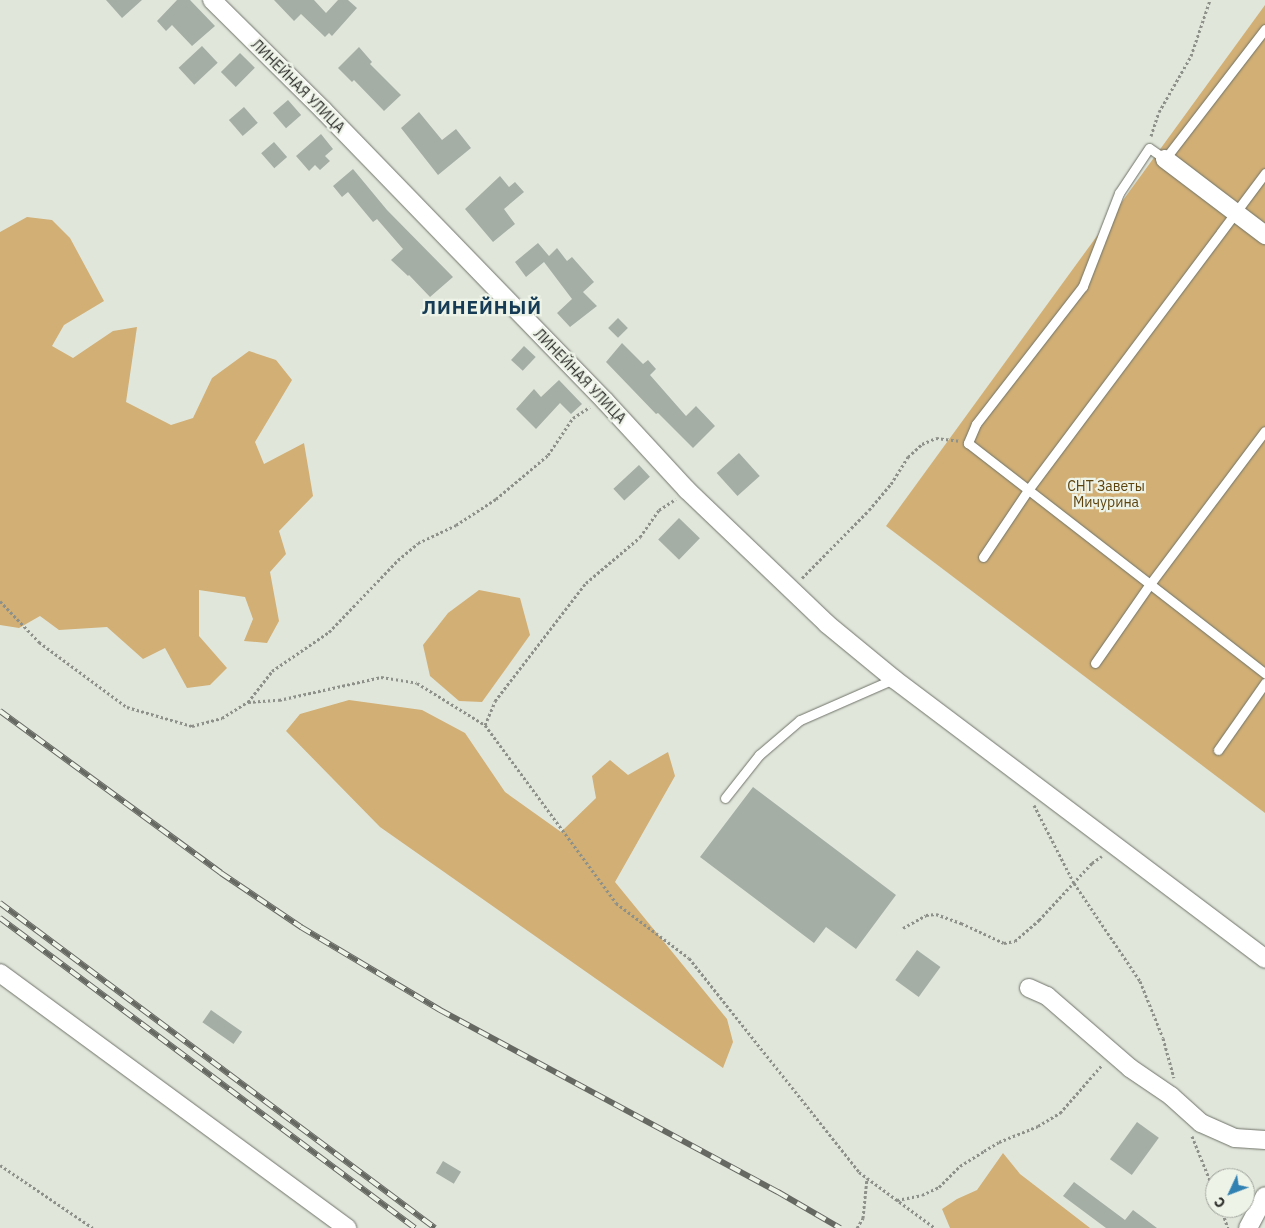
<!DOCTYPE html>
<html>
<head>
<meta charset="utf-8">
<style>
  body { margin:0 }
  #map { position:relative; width:1265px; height:1228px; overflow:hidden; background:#e1e6db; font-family:"IBM Plex Sans",sans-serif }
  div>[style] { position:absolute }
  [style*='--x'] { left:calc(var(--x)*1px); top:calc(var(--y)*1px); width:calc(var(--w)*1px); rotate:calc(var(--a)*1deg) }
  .green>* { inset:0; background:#d1af75 }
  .building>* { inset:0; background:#a4aea5; transform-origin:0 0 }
  .path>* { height:3px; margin-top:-1.5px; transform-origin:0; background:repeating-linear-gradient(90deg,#8e9189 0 2.5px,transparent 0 5px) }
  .roads { filter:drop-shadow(0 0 1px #6e7268) drop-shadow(0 0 1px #6e7268) }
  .service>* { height:9px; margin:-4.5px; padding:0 4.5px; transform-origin:4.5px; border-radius:4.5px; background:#fff }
  .minor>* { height:18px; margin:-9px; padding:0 9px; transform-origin:9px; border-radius:9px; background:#fff }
  .rail>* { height:5.5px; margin-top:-2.75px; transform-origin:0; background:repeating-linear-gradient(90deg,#eef3e8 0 11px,#666962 0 22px); box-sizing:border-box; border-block:1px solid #666962 }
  span { translate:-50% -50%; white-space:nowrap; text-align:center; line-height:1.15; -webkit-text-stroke:4.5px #eef3e8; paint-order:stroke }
  .street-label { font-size:14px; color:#292b27 }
  .park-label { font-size:14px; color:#5c420c }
  .district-label { font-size:19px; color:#153c54; font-weight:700; letter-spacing:1px }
  .north { position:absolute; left:1205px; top:1168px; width:50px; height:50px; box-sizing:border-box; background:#eef3e8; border:1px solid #9fa39b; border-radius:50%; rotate:227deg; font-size:14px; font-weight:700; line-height:20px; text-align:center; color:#292b27 }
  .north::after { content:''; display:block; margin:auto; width:18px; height:22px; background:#3182b3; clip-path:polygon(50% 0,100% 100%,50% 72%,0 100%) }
</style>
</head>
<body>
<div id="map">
  <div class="green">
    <div style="clip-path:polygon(1265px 5px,1265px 813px,886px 526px)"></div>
    <div style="clip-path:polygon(27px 217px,52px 220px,70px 238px,104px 301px,64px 325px,52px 346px,73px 358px,113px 331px,137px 327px,126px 402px,171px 425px,193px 418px,212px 378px,249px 351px,276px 360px,292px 380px,255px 442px,264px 464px,304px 443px,313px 496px,279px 531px,286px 554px,270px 572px,279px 621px,267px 643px,244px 641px,253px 619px,245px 597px,199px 590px,199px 636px,227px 668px,210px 685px,187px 688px,165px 648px,143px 659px,107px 627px,59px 630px,40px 616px,19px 628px,0 625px,0 232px)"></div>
    <div style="clip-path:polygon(479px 590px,520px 598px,530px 635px,482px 702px,459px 701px,430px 676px,423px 645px,448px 613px)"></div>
    <div style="clip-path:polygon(349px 700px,422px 710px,465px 733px,505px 792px,561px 832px,596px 798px,592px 776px,610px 760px,628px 775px,668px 752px,675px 776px,615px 882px,727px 1019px,733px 1042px,723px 1068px,380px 827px,286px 731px,300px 714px)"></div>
    <div style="clip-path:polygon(1003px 1153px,1020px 1174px,1090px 1228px,950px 1228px,942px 1209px,957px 1199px,977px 1190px)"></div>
  </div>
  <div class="building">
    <div style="clip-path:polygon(106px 0,142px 0,122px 18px)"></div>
    <div style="clip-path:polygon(177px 0,190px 0,215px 26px,192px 46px,172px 25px,166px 31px,157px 21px)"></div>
    <div style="clip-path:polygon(274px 0,314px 0,326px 13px,338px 0,348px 0,357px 8px,332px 36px,329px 33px,325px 37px,301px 14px,294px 21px)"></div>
    <div style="left:202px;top:46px;width:23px;height:32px;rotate:47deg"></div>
    <div style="clip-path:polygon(359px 47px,372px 62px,370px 64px,401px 95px,384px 111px,354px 80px,352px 82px,338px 68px)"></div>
    <div style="left:240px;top:53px;width:21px;height:27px;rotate:45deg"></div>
    <div style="left:288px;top:100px;width:20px;height:20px;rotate:49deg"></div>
    <div style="left:244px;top:107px;width:21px;height:20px;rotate:49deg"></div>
    <div style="clip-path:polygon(419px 112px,442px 140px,456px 129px,471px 148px,438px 175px,401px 128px)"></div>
    <div style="clip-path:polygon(321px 134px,333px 149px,325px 156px,330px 161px,320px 170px,315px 165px,309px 171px,296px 156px)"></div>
    <div style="left:274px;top:142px;width:20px;height:17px;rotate:49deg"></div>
    <div style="clip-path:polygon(353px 169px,387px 210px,453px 277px,430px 297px,409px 275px,408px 276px,391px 260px,403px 249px,377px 219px,373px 222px,348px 192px,342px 197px,333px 186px)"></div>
    <div style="clip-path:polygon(500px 176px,509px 187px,515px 182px,524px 192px,504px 209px,515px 224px,493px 242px,465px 209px)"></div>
    <div style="clip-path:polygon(538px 243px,549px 256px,557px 248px,567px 261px,572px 257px,594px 282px,583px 292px,597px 306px,570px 327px,557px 313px,572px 299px,544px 262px,526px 277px,515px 262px)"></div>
    <div style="left:618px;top:318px;width:14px;height:14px;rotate:45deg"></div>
    <div style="clip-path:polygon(622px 343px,643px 364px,648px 360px,656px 369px,650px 375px,686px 416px,696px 406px,715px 426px,693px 448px,658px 413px,656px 414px,606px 362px)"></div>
    <div style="left:524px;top:346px;width:16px;height:19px;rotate:43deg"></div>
    <div style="clip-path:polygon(559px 380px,582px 404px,571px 414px,560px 403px,536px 429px,516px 409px,534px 389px,541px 397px)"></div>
    <div style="left:739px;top:453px;width:31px;height:30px;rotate:48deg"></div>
    <div style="left:639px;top:465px;width:16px;height:35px;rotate:47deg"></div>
    <div style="left:679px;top:518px;width:29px;height:30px;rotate:44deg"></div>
    <div style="clip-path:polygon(753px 787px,896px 895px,856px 949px,826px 927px,814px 943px,700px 857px)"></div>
    <div style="left:917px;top:950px;width:29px;height:37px;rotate:36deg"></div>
    <div style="left:211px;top:1010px;width:38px;height:15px;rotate:35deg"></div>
    <div style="left:1137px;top:1122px;width:27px;height:46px;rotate:36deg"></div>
    <div style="left:443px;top:1161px;width:21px;height:14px;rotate:31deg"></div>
    <div style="clip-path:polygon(1074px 1182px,1125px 1220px,1133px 1210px,1157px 1228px,1106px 1228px,1063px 1196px)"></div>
  </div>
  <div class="path">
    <div style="--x:1151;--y:136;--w:25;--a:-72"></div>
    <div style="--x:1159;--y:112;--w:64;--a:-60.3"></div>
    <div style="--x:1191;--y:56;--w:59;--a:-71.3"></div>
    <div style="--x:802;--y:578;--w:95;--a:-45.4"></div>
    <div style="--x:869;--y:510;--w:34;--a:-50"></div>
    <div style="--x:891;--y:484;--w:32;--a:-58"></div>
    <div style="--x:908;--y:457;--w:19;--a:-43"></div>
    <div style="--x:922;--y:444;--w:15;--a:-23"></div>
    <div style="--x:936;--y:438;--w:23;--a:7"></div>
    <div style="--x:0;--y:601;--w:57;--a:46.4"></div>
    <div style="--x:39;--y:642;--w:109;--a:36.5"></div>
    <div style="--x:127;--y:707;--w:68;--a:16.3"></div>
    <div style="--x:192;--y:726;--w:31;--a:-15"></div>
    <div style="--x:222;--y:718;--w:31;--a:-32"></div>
    <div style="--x:248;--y:702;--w:31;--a:-4"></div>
    <div style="--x:279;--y:700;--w:105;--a:-12.7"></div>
    <div style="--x:381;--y:677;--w:36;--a:9"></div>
    <div style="--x:417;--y:683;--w:80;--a:31.7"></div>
    <div style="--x:485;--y:725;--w:221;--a:53.6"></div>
    <div style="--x:616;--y:903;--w:91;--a:37"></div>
    <div style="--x:689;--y:958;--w:273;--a:51.5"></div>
    <div style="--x:859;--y:1172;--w:94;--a:36.4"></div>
    <div style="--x:248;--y:702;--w:39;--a:-52"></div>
    <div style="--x:272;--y:671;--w:69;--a:-34.4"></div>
    <div style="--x:329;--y:632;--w:100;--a:-46.2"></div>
    <div style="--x:398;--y:560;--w:26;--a:-40"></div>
    <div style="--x:418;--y:543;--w:42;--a:-25.3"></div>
    <div style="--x:456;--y:525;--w:48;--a:-33"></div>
    <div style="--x:496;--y:499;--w:68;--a:-40.2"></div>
    <div style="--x:548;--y:455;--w:45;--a:-56"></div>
    <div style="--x:573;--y:418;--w:20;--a:-33"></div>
    <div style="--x:485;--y:725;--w:26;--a:-67"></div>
    <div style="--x:495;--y:701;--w:149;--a:-52.4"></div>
    <div style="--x:586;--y:583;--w:71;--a:-40.4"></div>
    <div style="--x:640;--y:537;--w:33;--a:-55"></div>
    <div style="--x:659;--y:510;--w:20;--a:-33"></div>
    <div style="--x:1034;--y:805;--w:88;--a:62.9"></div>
    <div style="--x:1074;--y:883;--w:118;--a:56"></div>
    <div style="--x:1140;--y:981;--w:61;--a:68"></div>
    <div style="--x:1163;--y:1038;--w:41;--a:74.6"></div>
    <div style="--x:903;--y:928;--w:26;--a:-29"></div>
    <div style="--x:926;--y:915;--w:10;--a:-6"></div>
    <div style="--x:936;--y:914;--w:27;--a:20"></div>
    <div style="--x:961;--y:923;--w:47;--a:24.9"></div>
    <div style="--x:1004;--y:943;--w:11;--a:-10"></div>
    <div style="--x:1015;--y:941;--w:32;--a:-41"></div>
    <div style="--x:1039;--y:920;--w:78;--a:-47.1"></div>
    <div style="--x:1092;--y:863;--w:12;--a:-35"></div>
    <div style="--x:1192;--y:1136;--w:61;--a:68"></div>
    <div style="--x:0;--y:1165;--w:112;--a:34.1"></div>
    <div style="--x:897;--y:1200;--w:25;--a:-11"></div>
    <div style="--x:922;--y:1195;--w:19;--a:-25"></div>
    <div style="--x:939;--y:1187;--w:30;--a:-45"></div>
    <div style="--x:960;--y:1166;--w:28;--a:-32"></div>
    <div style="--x:984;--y:1151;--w:17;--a:-31"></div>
    <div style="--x:999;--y:1142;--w:42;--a:-22.3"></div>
    <div style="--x:1038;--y:1126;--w:26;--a:-31"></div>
    <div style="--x:1060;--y:1113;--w:64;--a:-48.8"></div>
    <div style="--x:1221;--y:1208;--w:21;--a:71"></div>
    <div style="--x:857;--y:1228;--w:12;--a:-59"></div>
    <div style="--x:863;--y:1218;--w:40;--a:-84.3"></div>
  </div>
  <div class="roads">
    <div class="service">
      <div style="--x:1265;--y:29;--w:164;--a:127.6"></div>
      <div style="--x:1165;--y:159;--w:19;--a:-145"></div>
      <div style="--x:1149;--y:148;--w:54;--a:123.7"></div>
      <div style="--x:1119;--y:193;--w:100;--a:111.2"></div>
      <div style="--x:1083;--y:286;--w:175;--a:127.8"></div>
      <div style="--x:976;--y:424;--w:21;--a:113"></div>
      <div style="--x:968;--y:443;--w:376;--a:37.8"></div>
      <div style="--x:983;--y:557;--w:81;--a:-56.1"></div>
      <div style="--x:1028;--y:490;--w:396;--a:-53.2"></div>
      <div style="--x:1095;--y:663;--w:96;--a:-55.2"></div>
      <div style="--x:1150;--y:584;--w:191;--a:-53.1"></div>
      <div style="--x:1218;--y:750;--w:82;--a:-55"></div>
      <div style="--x:725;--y:798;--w:55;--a:-51.7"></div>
      <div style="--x:759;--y:755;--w:54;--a:-40.5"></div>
      <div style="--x:800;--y:720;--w:103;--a:-23.6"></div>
    </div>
    <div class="minor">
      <div style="--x:212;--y:0;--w:156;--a:44.7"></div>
      <div style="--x:323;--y:110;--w:405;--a:45.9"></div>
      <div style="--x:605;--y:401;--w:121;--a:47.3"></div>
      <div style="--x:687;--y:490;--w:194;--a:43.7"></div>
      <div style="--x:827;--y:624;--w:87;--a:39.4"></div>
      <div style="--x:894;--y:679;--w:465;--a:37"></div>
      <div style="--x:1165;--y:159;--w:126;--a:37.2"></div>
      <div style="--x:0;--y:973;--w:431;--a:36.3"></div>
      <div style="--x:1029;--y:988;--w:20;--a:24"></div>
      <div style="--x:1047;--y:996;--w:110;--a:40.9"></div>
      <div style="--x:1130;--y:1068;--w:50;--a:34.3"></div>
      <div style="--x:1171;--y:1096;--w:40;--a:42"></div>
      <div style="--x:1201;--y:1123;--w:37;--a:24"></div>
      <div style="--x:1235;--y:1138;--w:30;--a:4"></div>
      <div style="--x:1248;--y:1228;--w:36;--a:-62"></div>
    </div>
  </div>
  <div class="rail">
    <div style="--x:0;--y:711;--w:274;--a:36.2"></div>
    <div style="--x:221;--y:873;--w:97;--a:34"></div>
    <div style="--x:301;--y:927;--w:162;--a:30.8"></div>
    <div style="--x:440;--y:1010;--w:384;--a:28.3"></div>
    <div style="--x:778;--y:1192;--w:72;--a:30.1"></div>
    <div style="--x:0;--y:903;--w:543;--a:36.76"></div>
    <div style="--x:0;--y:918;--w:518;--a:36.76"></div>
  </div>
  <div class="street-label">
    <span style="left:298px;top:86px;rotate:45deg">ЛИНЕЙНАЯ УЛИЦА</span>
    <span style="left:580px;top:376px;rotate:46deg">ЛИНЕЙНАЯ УЛИЦА</span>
  </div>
  <div class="park-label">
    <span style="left:1106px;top:494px">СНТ Заветы<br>Мичурина</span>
  </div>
  <div class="district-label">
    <span style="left:482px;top:308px">ЛИНЕЙНЫЙ</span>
  </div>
  <div class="north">С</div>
</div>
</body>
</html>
